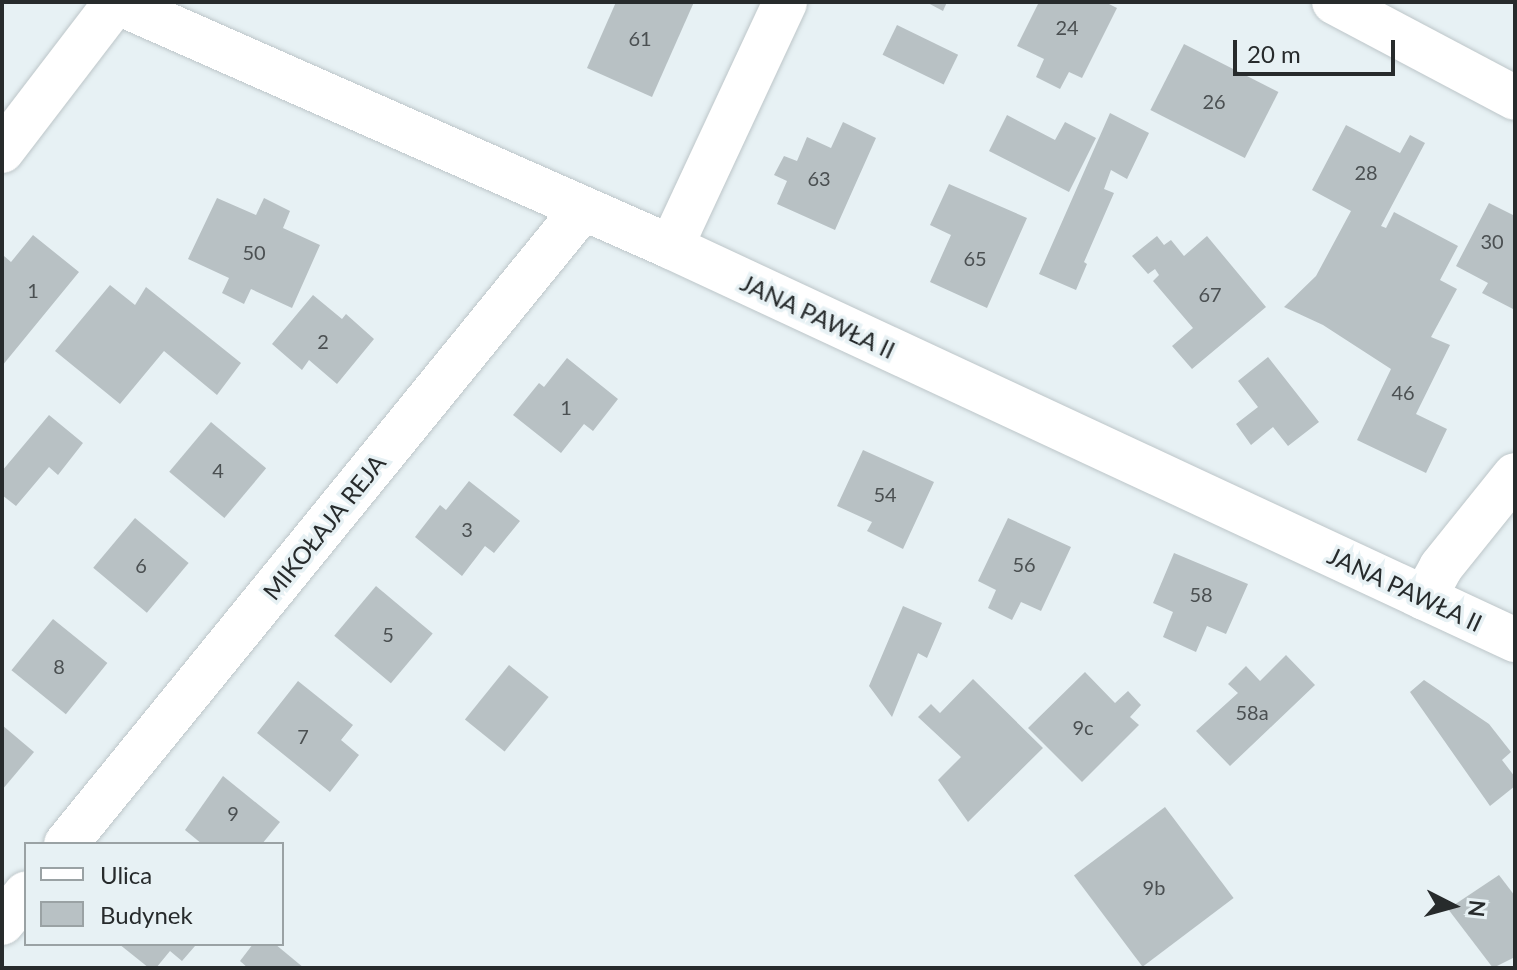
<!DOCTYPE html>
<html>
<head>
<meta charset="utf-8">
<style>
  body { margin:0 }
  #map { position:relative; width:1517px; height:970px; overflow:hidden; background:#e7f1f4; font-family:Lato,sans-serif }
  div>[style] { position:absolute }
  [style*='--x'] { left:calc(var(--x)*1px); top:calc(var(--y)*1px); width:calc(var(--w)*1px); rotate:calc(var(--a)*1deg) }
  .building>* { inset:0; background:#b8c1c4; transform-origin:0 0 }
  .roads { filter:drop-shadow(0 0 2px #bdc6c9) drop-shadow(0 0 2px #bdc6c9) }
  .minor>* { height:44px; margin:-22px; padding:0 22px; transform-origin:22px; border-radius:22px; background:#fff }
  .tertiary>* { height:44px; margin:-22px; padding:0 22px; transform-origin:22px; border-radius:22px; background:#fff }
  span { translate:-50% -50%; white-space:nowrap; text-align:center; line-height:1.15; -webkit-text-stroke:7px #e7f1f4; paint-order:stroke }
  .number-label { font-size:20px; color:#4b5052 }
  .number-label span { -webkit-text-stroke-width:0 }
  .street-label { font-size:24px; color:#272b2c }
  .frame { position:absolute; inset:0; border:4px solid #272b2c; pointer-events:none }
  .legend { position:absolute; left:24px; top:842px; width:260px; height:104px; box-sizing:border-box; background:#e7f1f4; border:2px solid #9aa2a4; margin:0; padding:10px 14px; list-style:none; font-size:24px; color:#272b2c }
  .legend li { display:flex; align-items:center; gap:16px; height:40px }
  .legend b { width:40px; border:2px solid #9aa2a4 }
  .north { position:absolute; left:1413px; top:866px; width:80px; height:80px; -webkit-text-stroke:6px #e7f1f4; paint-order:stroke; rotate:96deg; font-size:22px; font-weight:700; line-height:32px; text-align:center; color:#272b2c }
  .north::after { content:''; display:block; margin:auto; width:28px; height:36px; background:#272b2c; clip-path:polygon(50% 0,100% 100%,50% 72%,0 100%) }
  .scale { position:absolute; left:1233px; top:40px; width:162px; height:36px; box-sizing:border-box; border:4px solid #272b2c; border-top:0; padding-left:10px; font-size:24px; line-height:28px; white-space:nowrap; color:#272b2c; -webkit-text-stroke:6px #e7f1f4; paint-order:stroke }
</style>
</head>
<body>
<div id="map">
  <div class="building">
    <div style="clip-path:polygon(616px 2px,694px 2px,652px 97px,587px 68px)"></div>
    <div style="clip-path:polygon(926px 2px,947px 2px,943px 11px)"></div>
    <div style="clip-path:polygon(1039px 2px,1105px 2px,1117px 8px,1082px 78px,1069px 72px,1060px 89px,1036px 77px,1044px 59px,1017px 46px)"></div>
    <div style="left:897px;top:25px;width:68px;height:33px;rotate:26deg"></div>
    <div style="left:1184px;top:44px;width:106px;height:74px;rotate:27deg"></div>
    <div style="clip-path:polygon(1110px 113px,1149px 133px,1127px 179px,1111px 170px,1104px 189px,1114px 193px,1084px 262px,1087px 264px,1076px 290px,1039px 274px)"></div>
    <div style="clip-path:polygon(1007px 115px,1055px 140px,1065px 122px,1096px 138px,1069px 192px,989px 151px)"></div>
    <div style="clip-path:polygon(843px 122px,876px 138px,835px 230px,777px 204px,787px 181px,774px 175px,784px 156px,797px 161px,807px 137px,831px 148px)"></div>
    <div style="clip-path:polygon(1346px 125px,1400px 153px,1410px 135px,1425px 143px,1381px 226px,1386px 228px,1394px 212px,1458px 246px,1440px 280px,1457px 289px,1431px 337px,1450px 345px,1416px 414px,1447px 429px,1426px 473px,1357px 440px,1391px 369px,1323px 325px,1284px 307px,1316px 276px,1351px 211px,1312px 190px)"></div>
    <div style="clip-path:polygon(949px 184px,1027px 218px,987px 308px,930px 282px,951px 235px,930px 225px)"></div>
    <div style="clip-path:polygon(217px 198px,256px 215px,264px 198px,290px 211px,283px 228px,320px 245px,292px 308px,251px 289px,244px 304px,222px 293px,229px 278px,188px 259px)"></div>
    <div style="clip-path:polygon(1489px 203px,1515px 216px,1515px 310px,1482px 293px,1488px 283px,1456px 266px)"></div>
    <div style="clip-path:polygon(33px 235px,79px 272px,2px 366px,2px 259px,4px 256px,11px 262px)"></div>
    <div style="clip-path:polygon(1157px 236px,1164px 245px,1171px 240px,1184px 256px,1207px 236px,1266px 307px,1192px 369px,1172px 346px,1193px 328px,1153px 281px,1159px 275px,1155px 269px,1148px 274px,1132px 256px)"></div>
    <div style="clip-path:polygon(110px 285px,135px 305px,146px 287px,241px 363px,217px 395px,164px 351px,120px 404px,55px 351px)"></div>
    <div style="clip-path:polygon(313px 295px,342px 319px,346px 314px,374px 339px,337px 384px,309px 360px,302px 370px,272px 344px)"></div>
    <div style="clip-path:polygon(1268px 357px,1319px 422px,1288px 446px,1273px 427px,1251px 445px,1236px 424px,1258px 407px,1238px 381px)"></div>
    <div style="clip-path:polygon(567px 358px,618px 399px,593px 431px,584px 424px,561px 453px,513px 415px,539px 383px,544px 387px)"></div>
    <div style="clip-path:polygon(49px 415px,83px 443px,58px 475px,49px 467px,16px 506px,2px 495px,2px 471px)"></div>
    <div style="left:211px;top:422px;width:72px;height:65px;rotate:40deg"></div>
    <div style="clip-path:polygon(863px 450px,934px 482px,903px 549px,867px 531px,872px 522px,837px 506px)"></div>
    <div style="clip-path:polygon(469px 481px,520px 521px,494px 553px,485px 546px,462px 576px,415px 537px,440px 505px,446px 510px)"></div>
    <div style="left:135px;top:518px;width:70px;height:65px;rotate:40deg"></div>
    <div style="clip-path:polygon(1008px 518px,1071px 547px,1041px 611px,1021px 602px,1012px 620px,988px 608px,996px 590px,978px 581px)"></div>
    <div style="clip-path:polygon(1174px 553px,1248px 584px,1226px 634px,1207px 626px,1196px 652px,1163px 637px,1173px 612px,1153px 603px)"></div>
    <div style="left:376px;top:586px;width:74px;height:65px;rotate:40deg"></div>
    <div style="clip-path:polygon(903px 606px,942px 623px,927px 658px,918px 653px,892px 717px,869px 686px)"></div>
    <div style="left:53px;top:619px;width:70px;height:66px;rotate:39deg"></div>
    <div style="clip-path:polygon(1286px 655px,1315px 685px,1230px 766px,1196px 731px,1238px 693px,1228px 684px,1246px 666px,1260px 681px)"></div>
    <div style="left:509px;top:665px;width:51px;height:70px;rotate:39deg"></div>
    <div style="clip-path:polygon(1085px 672px,1115px 703px,1128px 691px,1141px 705px,1130px 717px,1139px 725px,1082px 782px,1028px 728px)"></div>
    <div style="clip-path:polygon(973px 679px,1043px 748px,968px 822px,938px 780px,961px 757px,918px 717px,931px 704px,940px 713px)"></div>
    <div style="clip-path:polygon(1424px 680px,1489px 724px,1511px 752px,1502px 760px,1515px 777px,1515px 786px,1490px 806px,1410px 692px)"></div>
    <div style="clip-path:polygon(298px 681px,353px 725px,341px 740px,359px 755px,330px 792px,257px 733px)"></div>
    <div style="clip-path:polygon(2px 725px,34px 752px,2px 790px)"></div>
    <div style="clip-path:polygon(223px 776px,280px 822px,262px 844px,202px 844px,185px 830px)"></div>
    <div style="left:1165px;top:807px;width:114px;height:114px;rotate:53deg"></div>
    <div style="clip-path:polygon(1499px 875px,1515px 896px,1515px 957px,1493px 968px,1448px 909px)"></div>
    <div style="clip-path:polygon(119px 944px,193px 944px,195px 946px,182px 961px,170px 951px,156px 968px,149px 968px)"></div>
    <div style="clip-path:polygon(253px 944px,275px 944px,304px 968px,248px 968px,240px 961px)"></div>
  </div>
  <div class="roads">
    <div class="minor">
      <div style="--x:1334;--y:2;--w:205;--a:27.9"></div>
      <div style="--x:2;--y:151;--w:188;--a:-52.6"></div>
      <div style="--x:671;--y:247;--w:270;--a:-65"></div>
      <div style="--x:66;--y:844;--w:817;--a:-50.86"></div>
      <div style="--x:2;--y:923;--w:38;--a:-51"></div>
    </div>
    <div class="tertiary">
      <div style="--x:116;--y:2;--w:607;--a:23.82"></div>
      <div style="--x:671;--y:247;--w:931;--a:24.97"></div>
      <div style="--x:1424;--y:598;--w:35;--a:-61"></div>
      <div style="--x:1441;--y:567;--w:118;--a:-51.2"></div>
    </div>
  </div>
  <div class="number-label">
    <span style="left:1067px;top:27px">24</span>
    <span style="left:640px;top:38px">61</span>
    <span style="left:1214px;top:101px">26</span>
    <span style="left:1366px;top:172px">28</span>
    <span style="left:819px;top:178px">63</span>
    <span style="left:1492px;top:241px">30</span>
    <span style="left:254px;top:252px">50</span>
    <span style="left:975px;top:258px">65</span>
    <span style="left:33px;top:290px">1</span>
    <span style="left:1210px;top:294px">67</span>
    <span style="left:323px;top:341px">2</span>
    <span style="left:1403px;top:392px">46</span>
    <span style="left:566px;top:407px">1</span>
    <span style="left:218px;top:470px">4</span>
    <span style="left:885px;top:494px">54</span>
    <span style="left:467px;top:529px">3</span>
    <span style="left:1024px;top:564px">56</span>
    <span style="left:141px;top:565px">6</span>
    <span style="left:1201px;top:594px">58</span>
    <span style="left:388px;top:634px">5</span>
    <span style="left:59px;top:666px">8</span>
    <span style="left:1252px;top:712px">58a</span>
    <span style="left:1083px;top:727px">9c</span>
    <span style="left:303px;top:736px">7</span>
    <span style="left:233px;top:813px">9</span>
    <span style="left:1154px;top:887px">9b</span>
  </div>
  <div class="street-label">
    <span style="left:818px;top:316px;rotate:25deg">JANA PAWŁA II</span>
    <span style="left:324px;top:527px;rotate:-51deg">MIKOŁAJA REJA</span>
    <span style="left:1405px;top:589px;rotate:25deg">JANA PAWŁA II</span>
  </div>
  <div class="frame"></div>
  <ul class="legend">
  <li><b style="height:10px;background:#fff"></b>Ulica</li>
  <li><b style="height:22px;background:#b8c1c4"></b>Budynek</li>
  </ul>
  <div class="north">N</div>
  <div class="scale">20 m</div>
</div>
</body>
</html>
